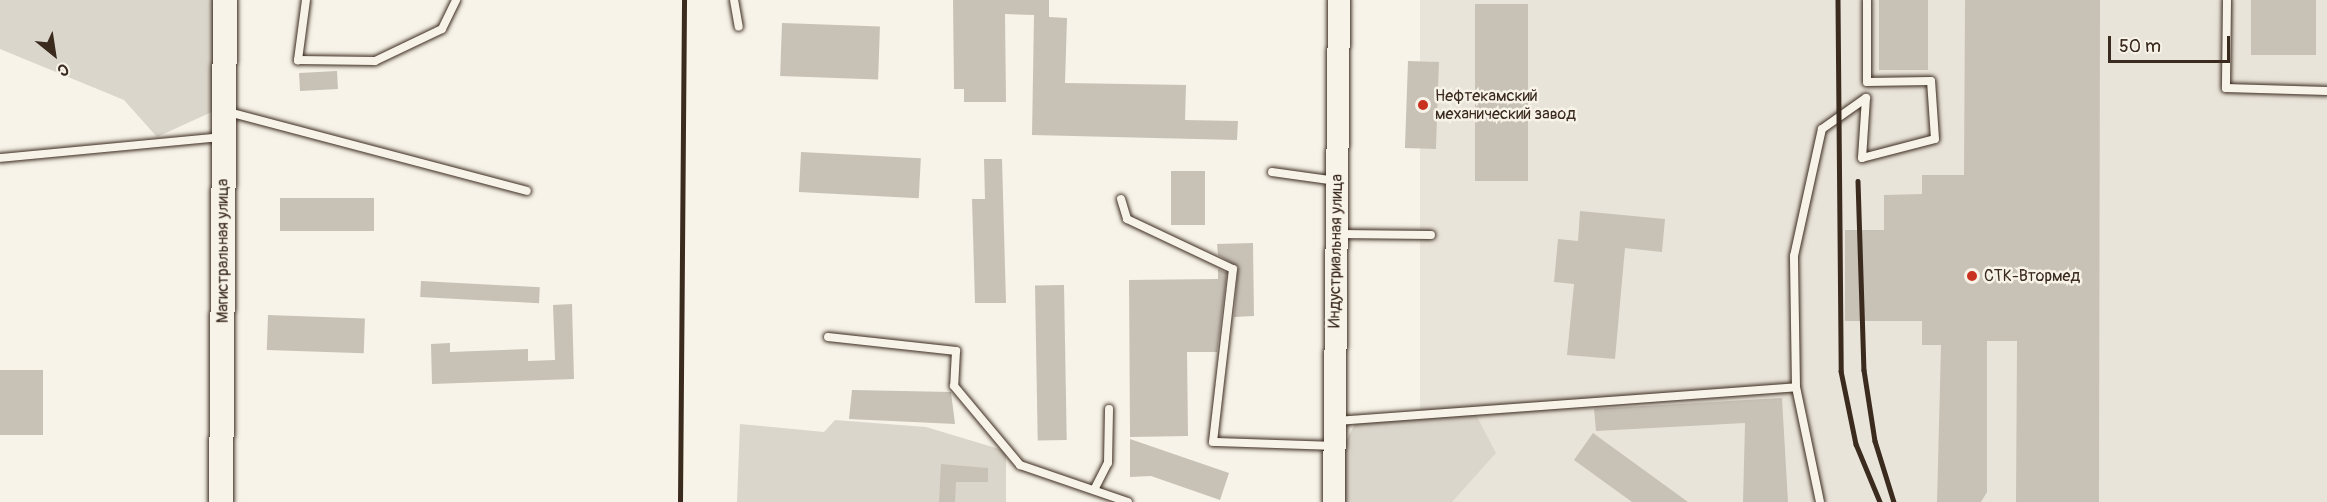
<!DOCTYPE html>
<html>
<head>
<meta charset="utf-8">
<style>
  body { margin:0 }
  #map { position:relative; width:2327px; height:502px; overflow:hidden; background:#f7f3e8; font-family:Pangolin,sans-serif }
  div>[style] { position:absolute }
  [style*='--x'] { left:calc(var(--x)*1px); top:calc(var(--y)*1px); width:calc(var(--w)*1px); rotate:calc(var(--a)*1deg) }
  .built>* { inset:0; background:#e9e4d9; transform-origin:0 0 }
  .green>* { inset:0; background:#dbd6cb }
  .building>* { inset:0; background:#c8c1b6; transform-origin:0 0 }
  .roads { filter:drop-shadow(0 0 2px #3b2a1e) drop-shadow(0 0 2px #3b2a1e) }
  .service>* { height:8px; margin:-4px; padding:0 4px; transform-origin:4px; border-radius:4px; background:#f7f3e8 }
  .secondary>* { height:22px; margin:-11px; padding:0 11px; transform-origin:11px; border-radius:11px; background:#f7f3e8 }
  .primary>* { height:24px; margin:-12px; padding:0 12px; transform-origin:12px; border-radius:12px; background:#f7f3e8 }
  .rail>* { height:4.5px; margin:-2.25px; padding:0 2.25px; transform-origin:2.25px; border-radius:2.25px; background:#3b2a1e }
  .dots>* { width:16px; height:16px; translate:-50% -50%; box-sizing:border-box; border:3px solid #f7f3e8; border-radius:50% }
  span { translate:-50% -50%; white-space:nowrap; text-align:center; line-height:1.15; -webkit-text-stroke:5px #f7f3e8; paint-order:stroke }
  .poi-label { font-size:16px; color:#3b2a1e }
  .left { translate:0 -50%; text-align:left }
  .street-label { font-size:16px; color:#3b2a1e }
  .north { position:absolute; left:24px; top:24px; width:60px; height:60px; -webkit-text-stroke:4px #f7f3e8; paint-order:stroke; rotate:150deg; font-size:16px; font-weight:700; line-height:24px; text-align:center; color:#3b2a1e }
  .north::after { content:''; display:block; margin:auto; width:21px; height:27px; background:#3b2a1e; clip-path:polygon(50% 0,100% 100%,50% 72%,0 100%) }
  .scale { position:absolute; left:2108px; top:36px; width:122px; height:27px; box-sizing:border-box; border:3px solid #3b2a1e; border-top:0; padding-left:8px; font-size:18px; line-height:21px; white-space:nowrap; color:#3b2a1e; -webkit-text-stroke:4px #f7f3e8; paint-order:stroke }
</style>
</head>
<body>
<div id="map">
  <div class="built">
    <div style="left:1420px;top:0;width:907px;height:502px"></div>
  </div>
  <div class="green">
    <div style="clip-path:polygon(0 0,217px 0,216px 110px,157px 137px,124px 100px,0 49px)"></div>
    <div style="clip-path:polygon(1473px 409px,1496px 453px,1452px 502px,1343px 502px,1345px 443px,1359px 416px)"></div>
    <div style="clip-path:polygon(835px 420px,926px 427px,1006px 451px,1006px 502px,737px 502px,740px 424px,824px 432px)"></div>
  </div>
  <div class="building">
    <div style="clip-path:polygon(953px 0,1049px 0,1049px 17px,1067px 18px,1065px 83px,1186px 85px,1185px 120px,1238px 121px,1237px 140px,1032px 135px,1034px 15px,1005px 14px,1006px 102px,964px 102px,964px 89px,954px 89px)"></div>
    <div style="left:1879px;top:0;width:49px;height:70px"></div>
    <div style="clip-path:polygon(1965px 0,2100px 0,2099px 502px,2016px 502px,2017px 341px,1987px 341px,1987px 492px,1981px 502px,1937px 502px,1941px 345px,1922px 345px,1922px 321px,1845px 321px,1845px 230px,1884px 230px,1884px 195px,1922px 194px,1922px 175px,1964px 175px)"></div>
    <div style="left:2251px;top:0;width:65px;height:55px"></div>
    <div style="left:1475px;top:4px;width:53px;height:177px"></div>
    <div style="left:782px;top:23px;width:98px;height:53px;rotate:2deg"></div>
    <div style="left:1408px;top:61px;width:31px;height:87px;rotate:2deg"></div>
    <div style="left:337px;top:71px;width:18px;height:38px;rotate:87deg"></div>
    <div style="left:801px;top:152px;width:120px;height:40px;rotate:3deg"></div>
    <div style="clip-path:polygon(984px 159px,1002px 159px,1006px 303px,975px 303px,972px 199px,985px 199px)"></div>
    <div style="left:1171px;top:171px;width:34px;height:54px"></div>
    <div style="left:280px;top:198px;width:94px;height:33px"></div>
    <div style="clip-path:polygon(1580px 211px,1665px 219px,1662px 252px,1625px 248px,1615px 359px,1567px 355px,1574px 284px,1554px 282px,1558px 239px,1578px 241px)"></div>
    <div style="clip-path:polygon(1253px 243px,1254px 316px,1234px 317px,1238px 267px,1218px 255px,1217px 244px)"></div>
    <div style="clip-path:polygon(1218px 269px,1227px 273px,1217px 352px,1187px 352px,1188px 436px,1130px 437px,1129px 280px,1218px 279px)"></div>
    <div style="left:421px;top:281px;width:119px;height:16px;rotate:3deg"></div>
    <div style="left:1064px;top:285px;width:155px;height:29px;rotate:89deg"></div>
    <div style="clip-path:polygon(572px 304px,574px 379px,432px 384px,431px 344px,450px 343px,450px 352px,528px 349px,528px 361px,555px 360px,553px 305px)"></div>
    <div style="left:268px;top:315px;width:97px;height:35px;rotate:2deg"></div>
    <div style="left:0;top:370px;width:43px;height:65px"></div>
    <div style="clip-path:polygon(852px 390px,951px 392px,955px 424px,849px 419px)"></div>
    <div style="clip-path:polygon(1782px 398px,1788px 502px,1743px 502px,1745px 423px,1596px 431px,1594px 409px)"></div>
    <div style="clip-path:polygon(1593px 433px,1688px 502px,1632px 502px,1574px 460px)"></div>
    <div style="clip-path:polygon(1130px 439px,1229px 473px,1220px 500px,1151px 476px,1130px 477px)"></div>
    <div style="clip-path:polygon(941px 464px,988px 468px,988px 482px,956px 482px,955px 502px,939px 502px)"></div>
  </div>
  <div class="roads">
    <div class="service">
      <div style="--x:306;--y:0;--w:61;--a:97.6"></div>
      <div style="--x:298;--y:60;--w:77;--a:0.7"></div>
      <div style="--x:375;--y:61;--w:74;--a:-25.5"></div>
      <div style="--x:442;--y:29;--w:32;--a:-64"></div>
      <div style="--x:734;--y:0;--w:27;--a:80"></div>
      <div style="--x:2227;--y:0;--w:88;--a:90.7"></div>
      <div style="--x:2226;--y:88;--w:101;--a:1.7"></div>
      <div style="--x:228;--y:112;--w:309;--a:14.8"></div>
      <div style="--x:0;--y:158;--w:223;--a:-5.4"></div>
      <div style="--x:1272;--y:172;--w:65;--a:8"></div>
      <div style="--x:1121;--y:199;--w:21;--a:73"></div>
      <div style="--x:1127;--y:219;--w:117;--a:25.3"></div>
      <div style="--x:1233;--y:269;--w:174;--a:96.6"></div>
      <div style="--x:1213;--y:442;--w:119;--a:1.9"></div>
      <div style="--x:1340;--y:234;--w:91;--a:0.6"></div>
      <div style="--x:828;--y:337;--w:129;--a:6.2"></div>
      <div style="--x:956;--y:351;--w:35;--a:93"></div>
      <div style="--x:954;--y:386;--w:103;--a:50.1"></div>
      <div style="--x:1020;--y:465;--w:114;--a:18.9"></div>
      <div style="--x:1796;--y:387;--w:131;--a:-90.9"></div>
      <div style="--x:1794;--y:256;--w:130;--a:-77.6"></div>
      <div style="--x:1822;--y:129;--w:54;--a:-35.2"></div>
      <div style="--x:1866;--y:98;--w:60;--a:93.8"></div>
      <div style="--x:1862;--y:158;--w:75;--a:-14.6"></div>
      <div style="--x:1935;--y:139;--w:58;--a:-93.9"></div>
      <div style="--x:1931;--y:81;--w:64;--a:179.1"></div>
      <div style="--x:1867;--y:82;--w:82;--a:-90"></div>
      <div style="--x:1337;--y:421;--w:460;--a:-4.2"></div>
      <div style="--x:1796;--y:387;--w:117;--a:78.2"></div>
      <div style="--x:1094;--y:490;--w:30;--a:-63"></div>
      <div style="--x:1108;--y:463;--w:54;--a:-88.9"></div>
    </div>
    <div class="secondary">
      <div style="--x:1334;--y:502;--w:502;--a:-89.43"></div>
    </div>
    <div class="primary">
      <div style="--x:221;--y:502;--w:502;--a:-89.54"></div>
    </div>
  </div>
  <div class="rail">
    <div style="--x:1838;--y:0;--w:371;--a:89.5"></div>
    <div style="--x:1841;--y:371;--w:75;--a:78.4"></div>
    <div style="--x:1856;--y:444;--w:63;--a:67.5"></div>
    <div style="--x:1858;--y:181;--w:189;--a:88.2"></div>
    <div style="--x:1864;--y:370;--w:72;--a:81.2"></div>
    <div style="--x:1875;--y:441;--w:64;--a:72.7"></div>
    <div style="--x:680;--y:502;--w:502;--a:-89.54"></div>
  </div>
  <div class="dots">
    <div style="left:1423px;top:105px;background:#c8321e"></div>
    <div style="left:1972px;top:276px;background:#c8321e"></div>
  </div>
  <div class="poi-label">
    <span class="left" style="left:1435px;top:105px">Нефтекамский<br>механический завод</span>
    <span class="left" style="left:1984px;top:276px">СТК-Втормед</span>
  </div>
  <div class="street-label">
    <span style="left:223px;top:251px;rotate:-90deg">Магистральная улица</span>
    <span style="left:1336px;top:251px;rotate:-89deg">Индустриальная улица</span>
  </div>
  <div class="north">С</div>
  <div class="scale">50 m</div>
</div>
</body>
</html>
